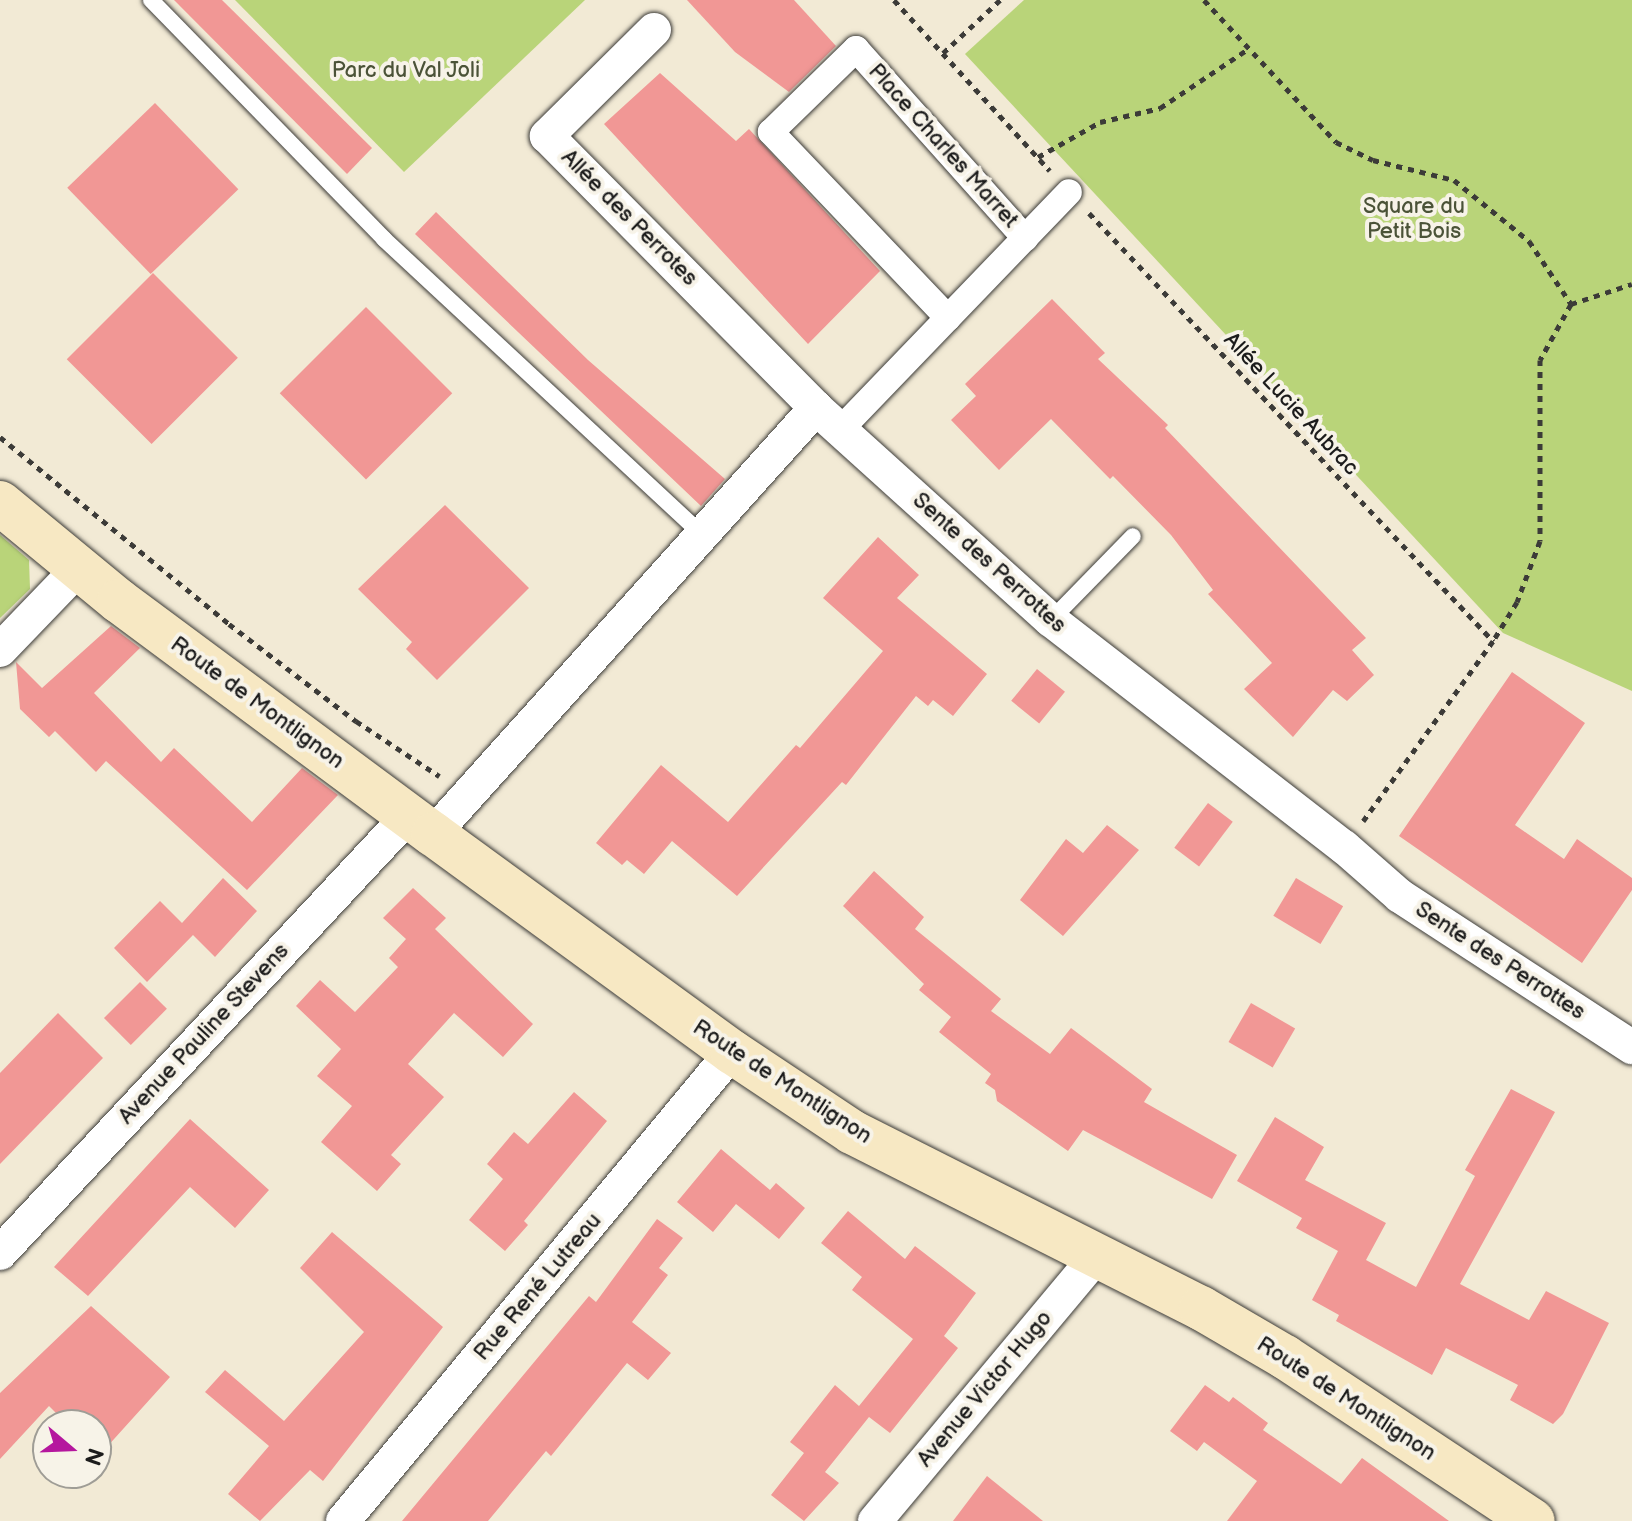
<!DOCTYPE html>
<html>
<head>
<meta charset="utf-8">
<style>
  body { margin:0 }
  #map { position:relative; width:1632px; height:1521px; overflow:hidden; background:#f2ead5; font-family:"Balsamiq Sans",sans-serif }
  div>[style] { position:absolute }
  [style*='--x'] { left:calc(var(--x)*1px); top:calc(var(--y)*1px); width:calc(var(--w)*1px); rotate:calc(var(--a)*1deg) }
  .green>* { inset:0; background:#b9d479 }
  .building>* { inset:0; background:#f19795; transform-origin:0 0 }
  .path>* { height:5px; margin-top:-2.5px; transform-origin:0; background:repeating-linear-gradient(90deg,#3c3b38 0 6px,transparent 0 12px) }
  .roads { filter:drop-shadow(0 0 2px #3c3b38) drop-shadow(0 0 2px #3c3b38) }
  .service>* { height:16px; margin:-8px; padding:0 8px; transform-origin:8px; border-radius:8px; background:#fff }
  .pedestrian>* { height:26px; margin:-13px; padding:0 13px; transform-origin:13px; border-radius:13px; background:#fff }
  .minor>* { height:34px; margin:-17px; padding:0 17px; transform-origin:17px; border-radius:17px; background:#fff }
  .secondary>* { height:44px; margin:-22px; padding:0 22px; transform-origin:22px; border-radius:22px; background:#f7e8c3 }
  span { translate:-50% -50%; white-space:nowrap; text-align:center; line-height:1.15; -webkit-text-stroke:8px #f7f3e8; paint-order:stroke }
  .park-label { font-size:22px; color:#4b5338 }
  .street-label { font-size:22px; color:#1c1c1c }
  .north { position:absolute; left:32px; top:1409px; width:80px; height:80px; box-sizing:border-box; background:#f7f3e8; border:2px solid #9f9d96; border-radius:50%; rotate:109deg; font-size:22px; font-weight:700; line-height:32px; text-align:center; color:#1c1c1c }
  .north::after { content:''; display:block; margin:auto; width:28px; height:36px; background:#b5179e; clip-path:polygon(50% 0,100% 100%,50% 72%,0 100%) }
</style>
</head>
<body>
<div id="map">
  <div class="green">
    <div style="clip-path:polygon(235px 0,585px 0,404px 172px)"></div>
    <div style="clip-path:polygon(1024px 0,1632px 0,1632px 691px,1503px 633px,965px 54px)"></div>
    <div style="clip-path:polygon(0 535px,29px 560px,30px 589px,0 618px)"></div>
  </div>
  <div class="building">
    <div style="clip-path:polygon(174px 0,222px 0,372px 148px,347px 174px)"></div>
    <div style="clip-path:polygon(687px 0,794px 0,836px 46px,789px 92px,735px 52px)"></div>
    <div style="clip-path:polygon(660px 73px,736px 141px,749px 129px,880px 271px,808px 344px,604px 124px)"></div>
    <div style="left:155px;top:103px;width:120px;height:122px;rotate:46deg"></div>
    <div style="clip-path:polygon(436px 212px,588px 360px,725px 479px,701px 506px,415px 234px)"></div>
    <div style="left:153px;top:273px;width:120px;height:122px;rotate:45deg"></div>
    <div style="clip-path:polygon(1052px 299px,1105px 353px,1098px 359px,1168px 425px,1165px 428px,1366px 638px,1352px 650px,1374px 675px,1347px 701px,1333px 690px,1293px 737px,1244px 689px,1272px 663px,1208px 594px,1213px 590px,1171px 535px,1113px 476px,1110px 479px,1051px 419px,999px 470px,951px 420px,976px 396px,965px 384px)"></div>
    <div style="left:366px;top:307px;width:122px;height:122px;rotate:45deg"></div>
    <div style="clip-path:polygon(445px 505px,529px 588px,437px 680px,406px 649px,412px 642px,358px 589px)"></div>
    <div style="clip-path:polygon(878px 537px,919px 575px,897px 598px,987px 674px,953px 716px,933px 700px,928px 706px,916px 696px,846px 785px,842px 782px,737px 896px,672px 841px,644px 874px,627px 860px,622px 865px,596px 843px,661px 765px,728px 822px,796px 745px,800px 748px,883px 651px,823px 598px)"></div>
    <div style="clip-path:polygon(111px 626px,140px 648px,94px 693px,161px 762px,174px 748px,252px 822px,302px 768px,338px 795px,247px 890px,106px 761px,96px 772px,55px 731px,49px 737px,20px 709px,16px 662px,42px 688px)"></div>
    <div style="left:1037px;top:669px;width:36px;height:41px;rotate:39deg"></div>
    <div style="clip-path:polygon(1512px 672px,1585px 723px,1515px 825px,1564px 859px,1577px 839px,1632px 878px,1632px 890px,1582px 963px,1399px 836px)"></div>
    <div style="left:1208px;top:803px;width:31px;height:56px;rotate:37deg"></div>
    <div style="clip-path:polygon(1107px 825px,1139px 850px,1063px 936px,1020px 900px,1066px 839px,1083px 853px)"></div>
    <div style="clip-path:polygon(874px 871px,924px 917px,915px 929px,1001px 999px,991px 1011px,1050px 1054px,1071px 1028px,1152px 1089px,1144px 1102px,1237px 1155px,1212px 1199px,1083px 1130px,1068px 1151px,997px 1101px,995px 1090px,985px 1083px,991px 1074px,939px 1032px,951px 1017px,919px 990px,924px 984px,843px 906px)"></div>
    <div style="clip-path:polygon(223px 878px,257px 911px,215px 957px,193px 935px,147px 982px,114px 948px,160px 901px,182px 923px)"></div>
    <div style="left:1296px;top:878px;width:55px;height:44px;rotate:31deg"></div>
    <div style="clip-path:polygon(413px 888px,446px 918px,435px 929px,533px 1024px,503px 1057px,454px 1013px,408px 1064px,444px 1097px,391px 1155px,401px 1164px,377px 1191px,321px 1142px,352px 1106px,317px 1076px,341px 1049px,296px 1006px,320px 980px,355px 1012px,398px 967px,389px 958px,406px 939px,383px 918px)"></div>
    <div style="left:140px;top:982px;width:38px;height:51px;rotate:45deg"></div>
    <div style="left:1251px;top:1003px;width:51px;height:45px;rotate:30deg"></div>
    <div style="clip-path:polygon(58px 1013px,103px 1058px,0 1164px,0 1073px)"></div>
    <div style="clip-path:polygon(1511px 1089px,1555px 1112px,1460px 1284px,1529px 1320px,1546px 1291px,1609px 1323px,1563px 1414px,1553px 1424px,1510px 1400px,1518px 1385px,1446px 1348px,1432px 1375px,1336px 1321px,1339px 1315px,1312px 1300px,1338px 1251px,1296px 1228px,1302px 1218px,1237px 1181px,1275px 1117px,1324px 1147px,1305px 1180px,1386px 1223px,1366px 1260px,1416px 1287px,1475px 1176px,1465px 1170px)"></div>
    <div style="clip-path:polygon(574px 1092px,607px 1121px,524px 1221px,528px 1225px,505px 1251px,469px 1220px,503px 1179px,487px 1164px,514px 1132px,528px 1144px)"></div>
    <div style="clip-path:polygon(190px 1119px,269px 1190px,235px 1228px,190px 1187px,88px 1296px,54px 1267px)"></div>
    <div style="clip-path:polygon(721px 1149px,770px 1190px,776px 1183px,805px 1208px,779px 1239px,736px 1204px,713px 1232px,677px 1202px)"></div>
    <div style="clip-path:polygon(848px 1211px,905px 1259px,915px 1246px,976px 1293px,944px 1336px,958px 1348px,890px 1433px,869px 1417px,825px 1472px,839px 1483px,804px 1521px,771px 1495px,804px 1453px,790px 1442px,835px 1385px,859px 1406px,913px 1339px,852px 1290px,862px 1277px,821px 1243px)"></div>
    <div style="clip-path:polygon(657px 1219px,683px 1238px,659px 1268px,668px 1275px,632px 1322px,671px 1353px,648px 1380px,627px 1363px,551px 1456px,546px 1451px,488px 1521px,402px 1521px,589px 1296px,596px 1302px)"></div>
    <div style="clip-path:polygon(332px 1232px,443px 1327px,323px 1481px,310px 1470px,260px 1521px,228px 1494px,269px 1446px,205px 1392px,225px 1370px,284px 1421px,364px 1332px,300px 1268px)"></div>
    <div style="clip-path:polygon(91px 1306px,170px 1377px,96px 1459px,96px 1425px,68px 1425px,49px 1406px,0 1459px,0 1393px)"></div>
    <div style="clip-path:polygon(1205px 1385px,1229px 1402px,1233px 1397px,1268px 1423px,1263px 1430px,1341px 1484px,1362px 1458px,1449px 1521px,1227px 1521px,1257px 1481px,1204px 1442px,1197px 1451px,1170px 1431px)"></div>
    <div style="clip-path:polygon(987px 1476px,1043px 1521px,953px 1521px)"></div>
  </div>
  <div class="path">
    <div style="--x:894;--y:0;--w:231;--a:47.6"></div>
    <div style="--x:1204;--y:0;--w:194;--a:47.1"></div>
    <div style="--x:1336;--y:142;--w:41;--a:25.9"></div>
    <div style="--x:1373;--y:160;--w:83;--a:13.9"></div>
    <div style="--x:1454;--y:180;--w:97;--a:39.1"></div>
    <div style="--x:1529;--y:241;--w:76;--a:56.3"></div>
    <div style="--x:1571;--y:304;--w:64;--a:119"></div>
    <div style="--x:1540;--y:360;--w:181;--a:90"></div>
    <div style="--x:1540;--y:541;--w:65;--a:110.7"></div>
    <div style="--x:1517;--y:602;--w:46;--a:121.6"></div>
    <div style="--x:943;--y:53;--w:78;--a:-42.9"></div>
    <div style="--x:1038;--y:157;--w:71;--a:-29.4"></div>
    <div style="--x:1100;--y:122;--w:62;--a:-13.1"></div>
    <div style="--x:1160;--y:108;--w:106;--a:-33.8"></div>
    <div style="--x:1089;--y:213;--w:589;--a:46.65"></div>
    <div style="--x:1493;--y:641;--w:222;--a:125.8"></div>
    <div style="--x:1571;--y:304;--w:64;--a:-18.2"></div>
    <div style="--x:0;--y:437;--w:296;--a:39.2"></div>
    <div style="--x:229;--y:624;--w:160;--a:37.4"></div>
    <div style="--x:356;--y:721;--w:100;--a:33.5"></div>
  </div>
  <div class="roads">
    <div class="service">
      <div style="--x:151;--y:0;--w:334;--a:45.7"></div>
      <div style="--x:384;--y:239;--w:434;--a:42.9"></div>
      <div style="--x:1051;--y:620;--w:117;--a:-45.7"></div>
    </div>
    <div class="pedestrian">
      <div style="--x:948;--y:318;--w:257;--a:-133.6"></div>
      <div style="--x:771;--y:132;--w:119;--a:-44.3"></div>
      <div style="--x:856;--y:49;--w:254;--a:48.2"></div>
      <div style="--x:840;--y:430;--w:330;--a:-46.1"></div>
    </div>
    <div class="minor">
      <div style="--x:654;--y:30;--w:151;--a:135.3"></div>
      <div style="--x:547;--y:136;--w:383;--a:45.3"></div>
      <div style="--x:0;--y:650;--w:112;--a:-46.1"></div>
      <div style="--x:433;--y:834;--w:573;--a:-48.04"></div>
      <div style="--x:816;--y:408;--w:316;--a:42.1"></div>
      <div style="--x:1051;--y:620;--w:371;--a:37.8"></div>
      <div style="--x:1344;--y:847;--w:74;--a:41.2"></div>
      <div style="--x:1400;--y:896;--w:277;--a:33.1"></div>
      <div style="--x:0;--y:1253;--w:599;--a:-46.96"></div>
      <div style="--x:343;--y:1521;--w:609;--a:-50.33"></div>
      <div style="--x:875;--y:1521;--w:344;--a:-50.1"></div>
    </div>
    <div class="secondary">
      <div style="--x:0;--y:503;--w:154;--a:39.5"></div>
      <div style="--x:119;--y:601;--w:391;--a:36.6"></div>
      <div style="--x:433;--y:834;--w:370;--a:36.1"></div>
      <div style="--x:732;--y:1052;--w:144;--a:33.7"></div>
      <div style="--x:852;--y:1132;--w:391;--a:26.8"></div>
      <div style="--x:1201;--y:1308;--w:97;--a:30.3"></div>
      <div style="--x:1285;--y:1357;--w:297;--a:33.5"></div>
    </div>
  </div>
  <div class="park-label">
    <span style="left:406px;top:71px">Parc du Val Joli</span>
    <span style="left:1414px;top:219px">Square du<br>Petit Bois</span>
  </div>
  <div class="street-label">
    <span style="left:943px;top:146px;rotate:48deg">Place Charles Marret</span>
    <span style="left:629px;top:218px;rotate:45deg">Allée des Perrotes</span>
    <span style="left:1291px;top:404px;rotate:47deg">Allée Lucie Aubrac</span>
    <span style="left:989px;top:563px;rotate:42deg">Sente des Perrottes</span>
    <span style="left:257px;top:703px;rotate:36deg">Route de Montlignon</span>
    <span style="left:1500px;top:961px;rotate:33deg">Sente des Perrottes</span>
    <span style="left:204px;top:1034px;rotate:-47deg">Avenue Pauline Stevens</span>
    <span style="left:782px;top:1082px;rotate:33deg">Route de Montlignon</span>
    <span style="left:538px;top:1287px;rotate:-50deg">Rue René Lutreau</span>
    <span style="left:985px;top:1389px;rotate:-50deg">Avenue Victor Hugo</span>
    <span style="left:1346px;top:1399px;rotate:33deg">Route de Montlignon</span>
  </div>
  <div class="north">N</div>
</div>
</body>
</html>
